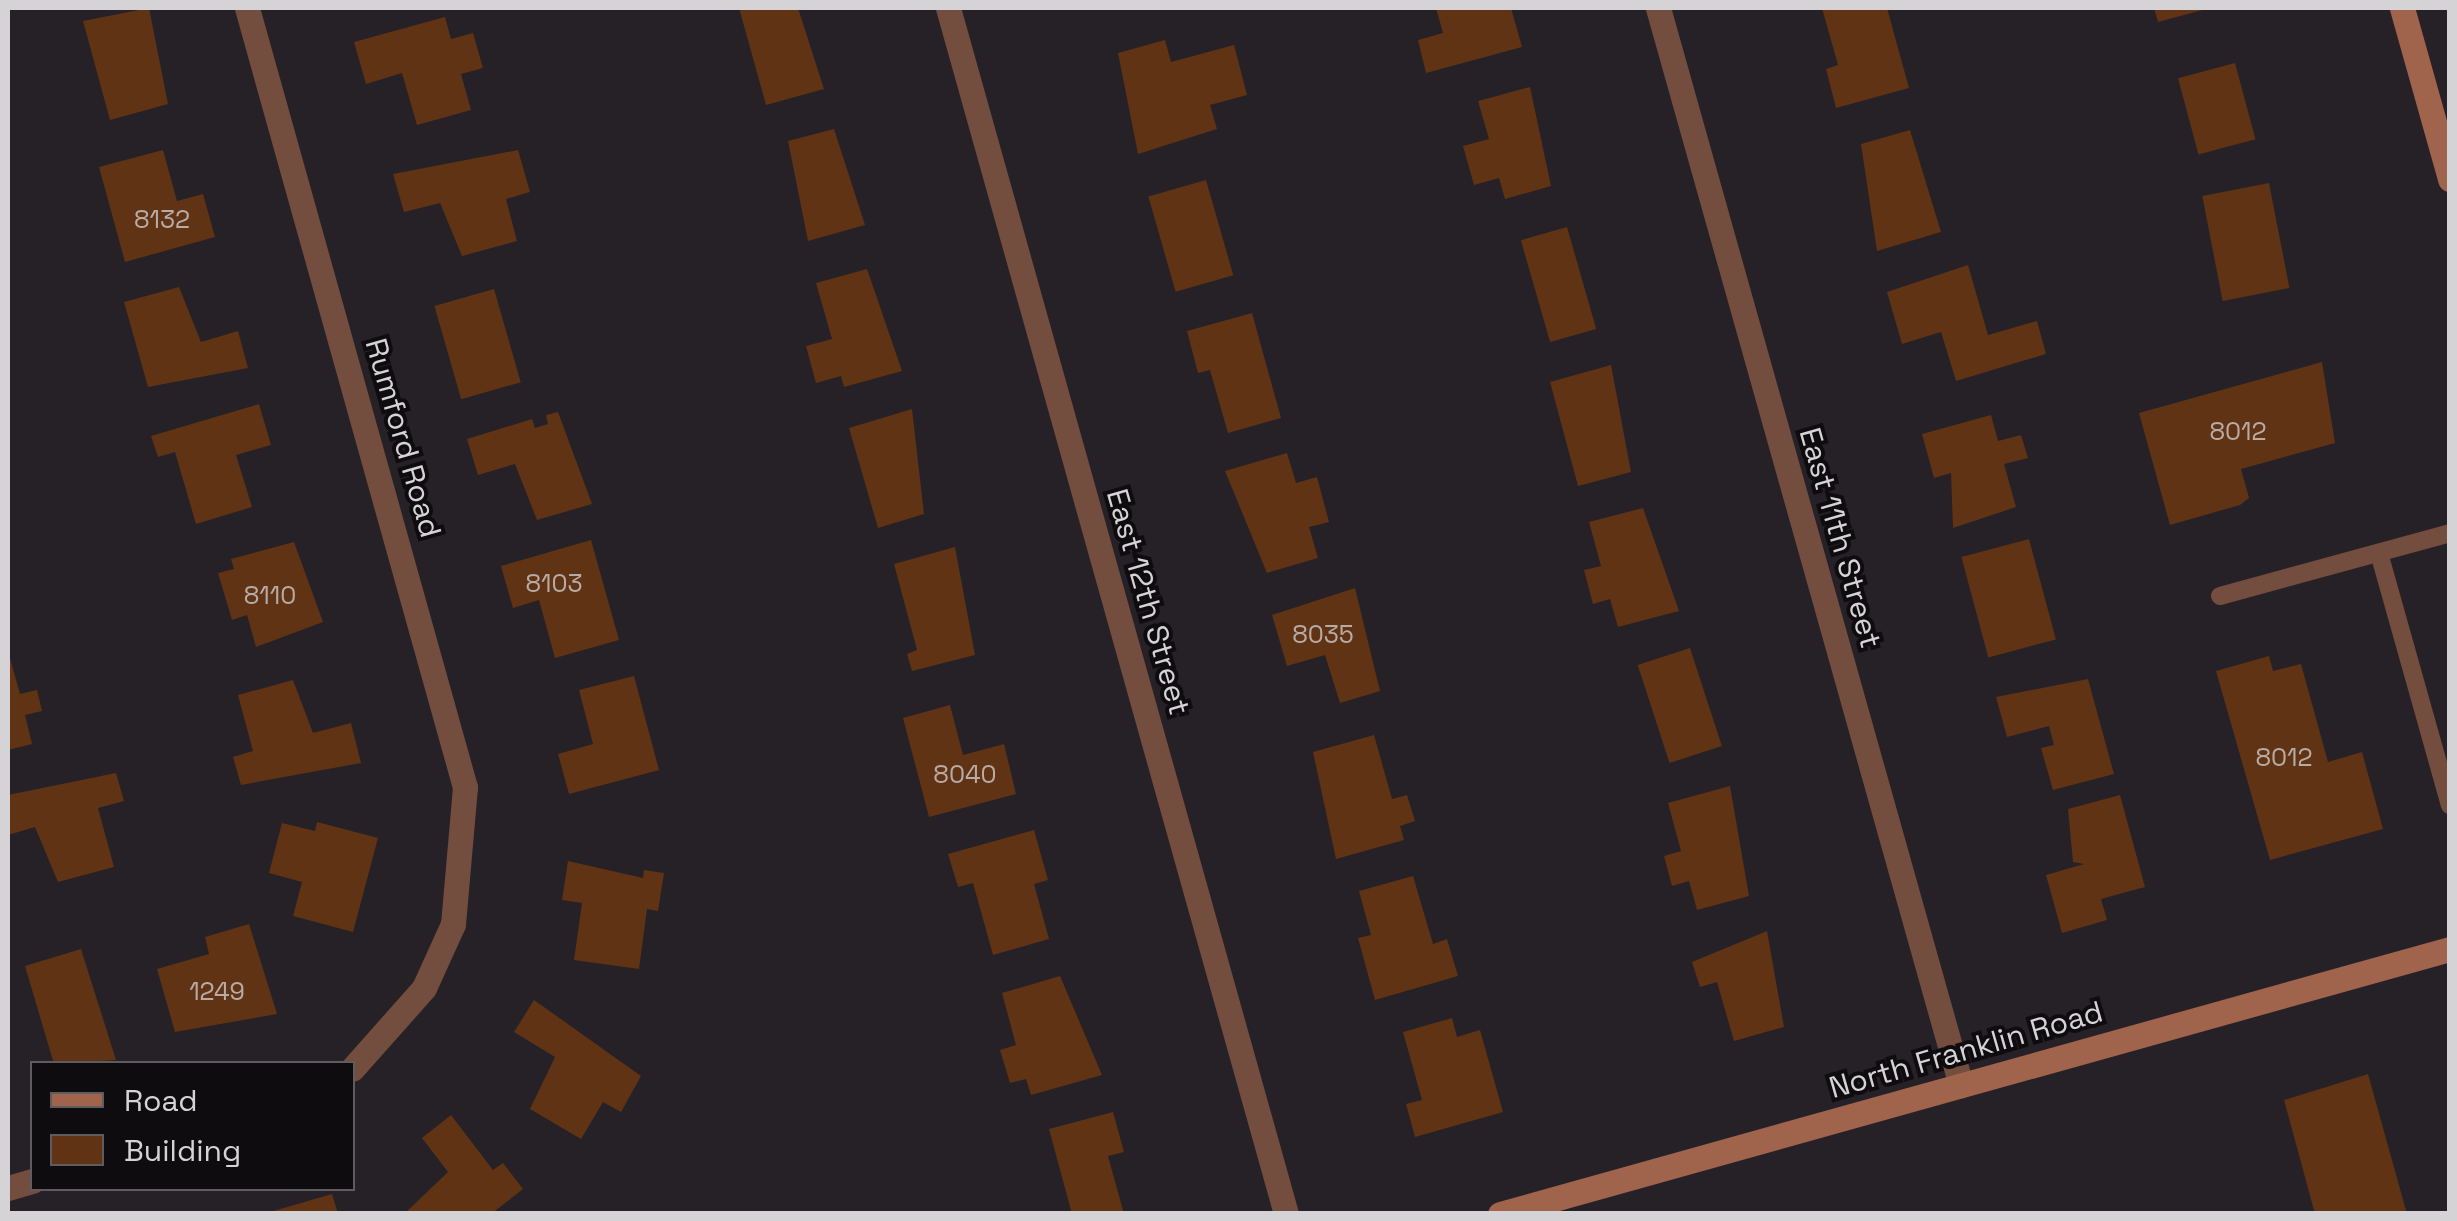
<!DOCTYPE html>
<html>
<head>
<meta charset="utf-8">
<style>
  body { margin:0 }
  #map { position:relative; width:2457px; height:1221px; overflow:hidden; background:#262127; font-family:"Space Grotesk",sans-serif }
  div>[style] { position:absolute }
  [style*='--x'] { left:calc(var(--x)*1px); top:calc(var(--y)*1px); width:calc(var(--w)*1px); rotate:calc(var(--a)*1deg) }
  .building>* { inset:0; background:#5f3314; transform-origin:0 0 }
  .service>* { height:18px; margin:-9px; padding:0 9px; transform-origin:9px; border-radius:9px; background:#734d3e }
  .minor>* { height:25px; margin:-12.5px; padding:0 12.5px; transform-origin:12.5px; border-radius:12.5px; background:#734d3e }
  .secondary>* { height:25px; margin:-12.5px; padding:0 12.5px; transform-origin:12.5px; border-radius:12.5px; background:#a0634c }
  span { translate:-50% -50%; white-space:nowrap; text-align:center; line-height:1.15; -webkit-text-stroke:8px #0e0c0e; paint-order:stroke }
  .number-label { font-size:25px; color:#b8aba6 }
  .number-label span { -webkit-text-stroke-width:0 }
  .street-label { font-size:30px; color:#d6d3d7 }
  .frame { position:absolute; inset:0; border:10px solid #d6d3d7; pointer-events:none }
  .legend { position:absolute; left:30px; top:1061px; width:325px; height:130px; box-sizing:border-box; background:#0e0c0e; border:2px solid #5e5c5e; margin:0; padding:12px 18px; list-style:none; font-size:30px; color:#d6d3d7 }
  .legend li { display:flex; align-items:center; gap:20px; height:50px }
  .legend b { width:50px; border:2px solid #5e5c5e }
</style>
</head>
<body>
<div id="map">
  <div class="building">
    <div style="clip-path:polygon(149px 8px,168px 104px,110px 120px,83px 21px)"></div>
    <div style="clip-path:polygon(739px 8px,798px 8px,824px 89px,766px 105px)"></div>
    <div style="clip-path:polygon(1436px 8px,1511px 8px,1522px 47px,1426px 73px,1418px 40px,1443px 33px)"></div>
    <div style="clip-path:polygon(1822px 8px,1887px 8px,1909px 88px,1836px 108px,1826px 69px,1838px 65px)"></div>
    <div style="clip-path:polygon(2154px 8px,2206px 8px,2206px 9px,2158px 22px)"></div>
    <div style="clip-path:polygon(445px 17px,451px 39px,473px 33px,483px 68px,461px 74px,471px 110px,417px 125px,402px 73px,366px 84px,354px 42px)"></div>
    <div style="clip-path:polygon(1165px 40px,1171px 62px,1234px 45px,1247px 95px,1210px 105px,1217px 129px,1138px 154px,1118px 53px)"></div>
    <div style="left:2235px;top:63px;width:79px;height:59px;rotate:75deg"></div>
    <div style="clip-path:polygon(1530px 87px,1551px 186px,1505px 199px,1499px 178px,1474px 185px,1463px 146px,1489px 139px,1478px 101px)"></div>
    <div style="clip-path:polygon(834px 129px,865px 225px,808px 241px,788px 141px)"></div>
    <div style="clip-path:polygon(1910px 130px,1941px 232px,1877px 251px,1861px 144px)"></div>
    <div style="clip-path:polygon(163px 150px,177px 201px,203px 194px,215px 237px,125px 262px,99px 167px)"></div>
    <div style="clip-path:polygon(518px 150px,530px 192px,506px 199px,517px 241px,462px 256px,440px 203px,404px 212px,393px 174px)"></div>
    <div style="left:1206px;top:180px;width:99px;height:60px;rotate:74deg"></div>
    <div style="left:2269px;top:183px;width:107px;height:68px;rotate:79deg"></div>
    <div style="left:1567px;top:227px;width:106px;height:48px;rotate:74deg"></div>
    <div style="clip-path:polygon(1968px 265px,1988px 335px,2037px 321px,2046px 354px,1956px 381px,1941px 332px,1902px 344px,1887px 292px)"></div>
    <div style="clip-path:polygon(867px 269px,902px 371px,844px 387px,841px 376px,816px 383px,806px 346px,832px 339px,816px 283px)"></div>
    <div style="clip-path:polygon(179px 287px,201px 342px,238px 331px,248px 368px,148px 387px,124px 302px)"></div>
    <div style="left:494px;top:289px;width:97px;height:62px;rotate:74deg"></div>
    <div style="clip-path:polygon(1252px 313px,1281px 418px,1228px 433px,1210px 370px,1198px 373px,1187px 331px)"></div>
    <div style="clip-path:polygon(2322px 362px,2335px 443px,2241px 469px,2249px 498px,2240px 505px,2170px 525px,2139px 413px)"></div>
    <div style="clip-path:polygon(1611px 365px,1631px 472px,1578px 486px,1550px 382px)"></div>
    <div style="clip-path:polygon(259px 404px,271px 445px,236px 455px,252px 507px,196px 524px,175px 452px,158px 457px,151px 436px)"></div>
    <div style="clip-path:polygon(912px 409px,924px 514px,878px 528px,849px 428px)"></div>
    <div style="clip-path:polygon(558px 412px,592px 504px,537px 520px,515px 464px,478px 475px,467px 439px,532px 419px,535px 428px,548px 424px,546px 415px)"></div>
    <div style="clip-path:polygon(1991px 415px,1998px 441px,2021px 435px,2028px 458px,2004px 464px,2016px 507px,1953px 528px,1951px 473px,1934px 478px,1922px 434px)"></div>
    <div style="clip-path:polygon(1287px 453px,1296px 483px,1317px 477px,1329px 522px,1309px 527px,1318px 558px,1267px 573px,1225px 471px)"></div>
    <div style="clip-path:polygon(1643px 508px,1679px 611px,1618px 627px,1610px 599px,1593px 604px,1584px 570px,1601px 566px,1589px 522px)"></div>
    <div style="left:2029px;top:539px;width:104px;height:70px;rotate:75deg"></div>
    <div style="clip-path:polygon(591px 540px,619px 640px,555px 658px,539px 600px,513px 608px,501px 566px)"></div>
    <div style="clip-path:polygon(294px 542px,323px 622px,256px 647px,247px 615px,232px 620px,218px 573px,234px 569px,231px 559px)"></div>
    <div style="clip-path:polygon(955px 547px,975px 655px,912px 671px,907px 654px,917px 650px,894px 564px)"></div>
    <div style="clip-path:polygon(1355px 588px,1380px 691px,1340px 703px,1325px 655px,1287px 666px,1272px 615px)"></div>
    <div style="left:1690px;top:648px;width:103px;height:55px;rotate:72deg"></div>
    <div style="clip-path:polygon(8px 651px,20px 694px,37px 690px,42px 711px,25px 715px,32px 744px,8px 750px)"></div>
    <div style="clip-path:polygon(2269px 656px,2273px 671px,2301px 664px,2328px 762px,2362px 752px,2383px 829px,2270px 860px,2216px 671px)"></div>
    <div style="clip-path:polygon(634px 676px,659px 770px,569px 794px,558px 754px,593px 744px,579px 690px)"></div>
    <div style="clip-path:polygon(2088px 679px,2114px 774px,2053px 790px,2041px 748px,2054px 745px,2049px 726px,2007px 737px,1996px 697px)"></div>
    <div style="clip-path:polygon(293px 680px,313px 733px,351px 723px,361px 763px,241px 785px,233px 757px,253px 751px,238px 695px)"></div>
    <div style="clip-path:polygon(950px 705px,963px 755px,1004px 744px,1016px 794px,929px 817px,903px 718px)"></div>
    <div style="clip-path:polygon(1374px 735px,1392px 799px,1407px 795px,1415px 821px,1400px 826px,1404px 840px,1336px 859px,1313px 752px)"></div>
    <div style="clip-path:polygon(116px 773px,124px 801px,98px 808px,114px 867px,58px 882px,35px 827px,8px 835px,8px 795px)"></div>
    <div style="clip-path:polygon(1730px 786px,1749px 896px,1697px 910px,1689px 881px,1672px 886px,1664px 856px,1681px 851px,1668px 803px)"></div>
    <div style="clip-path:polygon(2120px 795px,2145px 887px,2101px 899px,2107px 920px,2062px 933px,2046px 875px,2084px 864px,2073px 862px,2068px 809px)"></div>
    <div style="clip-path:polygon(317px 822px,378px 838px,353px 932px,293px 916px,302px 882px,269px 873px,282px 823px,315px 831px)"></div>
    <div style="clip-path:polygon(1034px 830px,1048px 880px,1034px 884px,1049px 939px,993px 955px,973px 883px,958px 887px,948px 854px)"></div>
    <div style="clip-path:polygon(568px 861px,643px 878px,644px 870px,664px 873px,658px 911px,647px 909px,639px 969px,574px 960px,582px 903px,562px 900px)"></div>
    <div style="clip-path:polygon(1413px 876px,1433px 944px,1447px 939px,1458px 976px,1375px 1000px,1358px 938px,1371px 935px,1359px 891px)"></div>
    <div style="clip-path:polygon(249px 924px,277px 1014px,175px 1032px,157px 969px,209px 954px,205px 937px)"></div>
    <div style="clip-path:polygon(1767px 931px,1784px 1027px,1734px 1041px,1717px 982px,1700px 987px,1692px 962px)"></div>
    <div style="clip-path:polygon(81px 949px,116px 1060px,54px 1064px,25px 966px)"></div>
    <div style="clip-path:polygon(1060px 976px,1102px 1075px,1031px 1095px,1026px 1079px,1010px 1083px,1000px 1050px,1016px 1045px,1002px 993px)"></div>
    <div style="clip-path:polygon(534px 1000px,641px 1076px,621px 1112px,603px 1102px,581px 1139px,530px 1109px,555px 1057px,514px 1032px)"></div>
    <div style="clip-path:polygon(1452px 1018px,1457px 1037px,1480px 1030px,1503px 1112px,1415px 1137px,1406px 1104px,1422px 1100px,1403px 1032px)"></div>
    <div style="clip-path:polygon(2368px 1074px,2407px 1214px,2315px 1214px,2284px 1100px)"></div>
    <div style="clip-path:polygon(1113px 1112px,1124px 1152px,1108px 1156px,1124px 1214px,1072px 1214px,1049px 1129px)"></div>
    <div style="clip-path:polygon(451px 1115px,493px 1170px,503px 1163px,523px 1189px,491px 1214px,404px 1214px,448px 1172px,422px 1138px)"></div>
    <div style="clip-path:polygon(332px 1194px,338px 1214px,270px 1214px,270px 1212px)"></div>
  </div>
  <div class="service">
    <div style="--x:2379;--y:553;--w:262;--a:74.3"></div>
    <div style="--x:2220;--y:596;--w:238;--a:-15.3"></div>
  </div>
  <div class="minor">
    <div style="--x:247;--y:8;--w:809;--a:74.37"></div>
    <div style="--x:465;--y:787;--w:138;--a:95"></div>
    <div style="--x:453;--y:924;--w:70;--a:114.4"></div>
    <div style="--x:424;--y:988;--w:108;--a:131.6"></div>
    <div style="--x:948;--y:8;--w:1252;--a:74.34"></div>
    <div style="--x:1658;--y:8;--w:1119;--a:74.29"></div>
    <div style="--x:8;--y:1188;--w:25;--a:-16"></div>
  </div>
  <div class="secondary">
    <div style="--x:2402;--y:8;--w:178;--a:74.3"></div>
    <div style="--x:1500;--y:1214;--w:986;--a:-15.59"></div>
  </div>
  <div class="number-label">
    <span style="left:162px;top:219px">8132</span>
    <span style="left:2238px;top:431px">8012</span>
    <span style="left:554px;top:583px">8103</span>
    <span style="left:270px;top:595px">8110</span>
    <span style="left:1323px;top:634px">8035</span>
    <span style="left:2284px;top:757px">8012</span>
    <span style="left:965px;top:774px">8040</span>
    <span style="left:217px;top:991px">1249</span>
  </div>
  <div class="street-label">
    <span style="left:403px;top:438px;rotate:74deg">Rumford Road</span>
    <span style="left:1840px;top:538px;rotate:74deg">East 11th Street</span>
    <span style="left:1148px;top:602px;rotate:74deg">East 12th Street</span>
    <span style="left:1966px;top:1050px;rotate:-16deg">North Franklin Road</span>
  </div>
  <div class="frame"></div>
  <ul class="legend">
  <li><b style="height:12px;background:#a0634c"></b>Road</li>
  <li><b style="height:28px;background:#5f3314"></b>Building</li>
  </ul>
</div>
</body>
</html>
